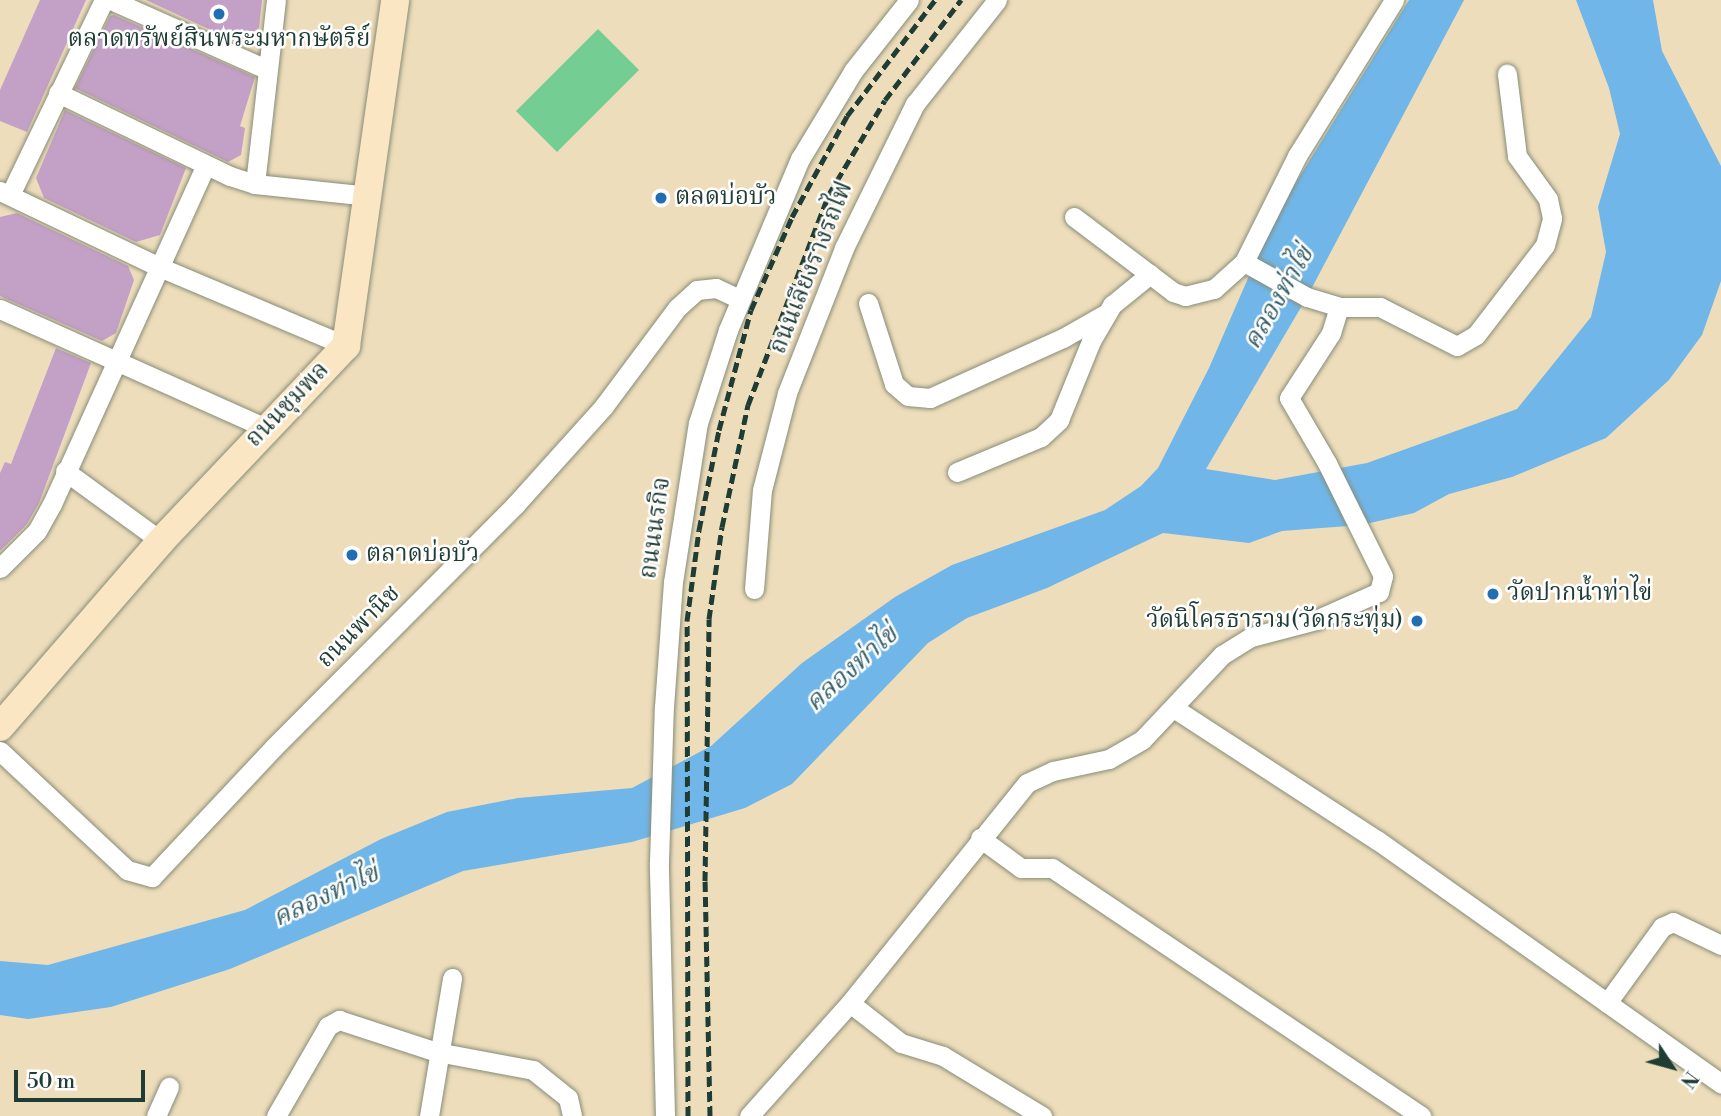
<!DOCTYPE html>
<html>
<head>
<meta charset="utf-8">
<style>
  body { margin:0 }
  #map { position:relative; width:1721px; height:1116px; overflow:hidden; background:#edb; font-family:"Libre Bodoni","Noto Serif Thai",serif }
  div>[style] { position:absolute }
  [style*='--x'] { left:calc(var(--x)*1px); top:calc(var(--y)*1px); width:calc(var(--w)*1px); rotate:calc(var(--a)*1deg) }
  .green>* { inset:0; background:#74ce94; transform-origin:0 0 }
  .water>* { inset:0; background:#71b6e8 }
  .building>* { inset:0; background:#c3a1c6 }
  .roads { filter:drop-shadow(0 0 2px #868d78) drop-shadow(0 0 2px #868d78) }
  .street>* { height:19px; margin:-9.5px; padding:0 9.5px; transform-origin:9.5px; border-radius:9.5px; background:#fff }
  .secondary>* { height:28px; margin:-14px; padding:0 14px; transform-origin:14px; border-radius:14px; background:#fbe6c4 }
  .rail>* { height:5px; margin-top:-2.5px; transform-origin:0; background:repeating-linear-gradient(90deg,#1f3d34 0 10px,transparent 0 15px) }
  .dots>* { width:19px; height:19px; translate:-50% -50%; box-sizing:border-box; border:4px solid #fff; border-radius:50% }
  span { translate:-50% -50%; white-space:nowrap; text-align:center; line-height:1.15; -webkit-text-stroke:5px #fff; paint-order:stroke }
  .poi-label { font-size:24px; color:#1f3d34 }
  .left { translate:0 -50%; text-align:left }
  .right { translate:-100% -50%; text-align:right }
  .street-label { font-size:24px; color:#1f3d34 }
  .water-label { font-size:26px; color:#38616a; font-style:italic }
  .north { position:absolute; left:1637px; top:1032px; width:70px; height:70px; -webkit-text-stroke:5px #fff; paint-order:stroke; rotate:126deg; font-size:19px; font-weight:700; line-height:28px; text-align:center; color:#1f3d34 }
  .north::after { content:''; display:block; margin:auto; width:24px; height:32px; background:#1f3d34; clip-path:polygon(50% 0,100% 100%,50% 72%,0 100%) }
  .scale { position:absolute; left:14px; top:1070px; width:131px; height:32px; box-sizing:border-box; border:4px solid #1f3d34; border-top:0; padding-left:9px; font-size:21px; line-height:24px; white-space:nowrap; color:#1f3d34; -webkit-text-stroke:5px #fff; paint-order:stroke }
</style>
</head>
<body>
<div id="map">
  <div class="green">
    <div style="left:598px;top:29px;width:58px;height:116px;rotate:45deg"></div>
  </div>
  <div class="water">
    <div style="clip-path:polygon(1409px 0,1464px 0,1307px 297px,1206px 469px,1275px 480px,1367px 463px,1517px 409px,1591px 317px,1606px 252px,1598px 207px,1620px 134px,1609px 88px,1576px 0,1653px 0,1662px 51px,1721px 166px,1721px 281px,1702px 335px,1669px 380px,1606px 438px,1512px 477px,1449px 494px,1414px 513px,1361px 525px,1282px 531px,1249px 543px,1163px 533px,1047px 588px,967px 618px,928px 643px,792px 784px,745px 808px,632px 842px,463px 871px,230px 969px,111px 1007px,28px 1019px,0 1015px,0 961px,48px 965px,245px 910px,381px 839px,447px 812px,518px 798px,632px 788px,711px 746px,802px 663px,895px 597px,952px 565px,1105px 510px,1141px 486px,1158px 468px,1209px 368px,1262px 246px,1295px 184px)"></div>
  </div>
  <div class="building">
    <div style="clip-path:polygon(40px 0,86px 0,27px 132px,0 121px,0 90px)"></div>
    <div style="clip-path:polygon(146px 0,262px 0,259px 28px,239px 43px)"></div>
    <div style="clip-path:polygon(114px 15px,255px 77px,240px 126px,245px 128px,241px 155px,228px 162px,75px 88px,110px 16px)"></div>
    <div style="clip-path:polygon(65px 110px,186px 168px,160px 235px,136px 242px,44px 198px,36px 178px)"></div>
    <div style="clip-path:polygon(17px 213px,128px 266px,134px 280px,116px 333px,102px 341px,0 296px,0 217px)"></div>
    <div style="clip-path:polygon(56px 348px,91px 363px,39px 503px,27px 524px,0 551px,0 473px,5px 462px,11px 464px)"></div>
  </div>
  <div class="roads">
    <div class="street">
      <div style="--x:111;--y:0;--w:170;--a:24"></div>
      <div style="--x:58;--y:93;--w:191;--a:25.8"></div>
      <div style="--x:230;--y:176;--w:26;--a:18"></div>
      <div style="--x:255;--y:184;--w:115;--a:6"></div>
      <div style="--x:255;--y:184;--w:185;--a:-83.5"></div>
      <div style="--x:0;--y:191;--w:174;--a:25.5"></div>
      <div style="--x:157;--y:266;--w:205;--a:22.9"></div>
      <div style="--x:10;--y:195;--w:216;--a:-64.3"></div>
      <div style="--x:1074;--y:217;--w:124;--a:37.1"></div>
      <div style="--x:1173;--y:292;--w:13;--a:18"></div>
      <div style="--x:1185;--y:296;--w:30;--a:-14"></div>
      <div style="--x:1214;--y:289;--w:40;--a:-42"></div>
      <div style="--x:1244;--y:262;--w:119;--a:-63.4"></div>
      <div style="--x:1297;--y:156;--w:184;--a:-58.1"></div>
      <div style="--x:1244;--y:262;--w:72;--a:29.1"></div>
      <div style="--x:1307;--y:297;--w:34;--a:17"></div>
      <div style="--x:1339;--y:307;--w:41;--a:0"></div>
      <div style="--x:1380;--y:307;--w:86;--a:26.9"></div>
      <div style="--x:1457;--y:346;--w:22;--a:-30"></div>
      <div style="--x:1476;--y:335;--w:113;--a:-52.5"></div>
      <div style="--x:1545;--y:245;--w:28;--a:-75"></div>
      <div style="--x:1552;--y:218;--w:19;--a:-102"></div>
      <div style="--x:1548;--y:199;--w:53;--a:-125.8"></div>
      <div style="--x:1517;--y:156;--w:83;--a:-97"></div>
      <div style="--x:868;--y:303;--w:85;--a:72.2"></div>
      <div style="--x:894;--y:384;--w:18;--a:41"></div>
      <div style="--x:908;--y:396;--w:22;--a:5"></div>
      <div style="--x:930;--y:398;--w:146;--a:-24.3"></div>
      <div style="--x:1063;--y:338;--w:51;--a:-29.6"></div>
      <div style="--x:0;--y:309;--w:291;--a:24.1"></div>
      <div style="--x:65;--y:471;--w:119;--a:36.1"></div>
      <div style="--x:957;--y:472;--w:91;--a:-22.6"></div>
      <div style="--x:1041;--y:437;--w:25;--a:-43"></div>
      <div style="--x:1059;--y:420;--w:85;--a:-67.9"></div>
      <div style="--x:1091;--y:341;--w:42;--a:-59.7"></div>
      <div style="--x:1112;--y:305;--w:49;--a:-39.2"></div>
      <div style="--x:0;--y:568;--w:52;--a:-45"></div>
      <div style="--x:37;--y:531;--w:31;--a:-61"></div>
      <div style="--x:52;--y:504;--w:370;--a:-65.6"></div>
      <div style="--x:754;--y:589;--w:99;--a:-85.4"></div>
      <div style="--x:762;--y:490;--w:100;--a:-75.5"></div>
      <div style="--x:787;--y:393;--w:156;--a:-68.5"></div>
      <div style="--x:844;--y:248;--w:161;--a:-63.8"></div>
      <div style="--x:915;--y:104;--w:132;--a:-51.7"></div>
      <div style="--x:1175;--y:709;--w:241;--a:33"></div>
      <div style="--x:1377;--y:840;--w:422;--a:35.3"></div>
      <div style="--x:0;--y:751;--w:174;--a:43.1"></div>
      <div style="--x:127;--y:870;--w:26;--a:16"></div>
      <div style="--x:152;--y:877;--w:178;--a:-46.8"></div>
      <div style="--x:274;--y:747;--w:342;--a:-45.1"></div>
      <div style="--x:515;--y:505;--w:133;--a:-48"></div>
      <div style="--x:604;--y:406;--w:122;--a:-53.3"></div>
      <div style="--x:677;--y:308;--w:27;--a:-42"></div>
      <div style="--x:697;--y:290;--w:19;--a:-6"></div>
      <div style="--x:716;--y:288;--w:26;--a:25"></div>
      <div style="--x:980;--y:838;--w:51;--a:36.2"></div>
      <div style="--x:1021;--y:868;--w:31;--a:0"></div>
      <div style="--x:1052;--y:868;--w:445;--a:33.9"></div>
      <div style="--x:850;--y:1003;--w:65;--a:38.1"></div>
      <div style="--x:901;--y:1043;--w:44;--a:17.2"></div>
      <div style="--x:943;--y:1056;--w:116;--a:31.2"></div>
      <div style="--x:1607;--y:1003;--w:94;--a:-54.1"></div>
      <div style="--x:1662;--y:927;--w:12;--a:-24"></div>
      <div style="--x:1673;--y:922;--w:53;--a:25.6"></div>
      <div style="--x:156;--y:1116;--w:32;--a:-66"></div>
      <div style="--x:276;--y:1116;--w:104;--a:-60"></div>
      <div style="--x:328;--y:1026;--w:13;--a:-29"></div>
      <div style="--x:339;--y:1020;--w:103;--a:18.1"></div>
      <div style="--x:437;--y:1052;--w:98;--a:10.6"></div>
      <div style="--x:533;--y:1070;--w:45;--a:38.7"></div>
      <div style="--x:568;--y:1098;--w:18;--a:77"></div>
      <div style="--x:429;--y:1116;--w:140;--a:-80.5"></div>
      <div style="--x:665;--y:1116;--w:254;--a:-91.4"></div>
      <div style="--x:659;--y:862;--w:155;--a:-88.2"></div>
      <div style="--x:664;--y:707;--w:125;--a:-85.9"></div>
      <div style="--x:673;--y:582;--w:161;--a:-81.1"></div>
      <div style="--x:698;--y:423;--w:98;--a:-72.1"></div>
      <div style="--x:728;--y:330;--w:186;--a:-67.2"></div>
      <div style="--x:800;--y:159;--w:103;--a:-58.9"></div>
      <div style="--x:853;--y:71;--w:90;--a:-51.7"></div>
      <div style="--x:749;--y:1116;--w:152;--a:-48.2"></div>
      <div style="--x:850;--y:1003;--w:282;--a:-51.2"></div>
      <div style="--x:1027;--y:783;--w:29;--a:-25"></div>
      <div style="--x:1053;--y:771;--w:57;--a:-12.1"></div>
      <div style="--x:1109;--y:759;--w:38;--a:-30"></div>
      <div style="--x:1142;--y:740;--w:117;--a:-46.7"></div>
      <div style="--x:1222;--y:655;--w:34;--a:-32"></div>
      <div style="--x:1251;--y:637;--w:67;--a:-14.7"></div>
      <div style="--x:1316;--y:620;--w:69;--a:-24"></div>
      <div style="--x:1379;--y:592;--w:16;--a:-76"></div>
      <div style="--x:1383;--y:576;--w:126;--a:-116.4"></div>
      <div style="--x:1327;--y:463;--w:75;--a:-120.3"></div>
      <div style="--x:1289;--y:398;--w:77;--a:-57.1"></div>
      <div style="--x:1331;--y:333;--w:27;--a:-73"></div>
    </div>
    <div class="secondary">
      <div style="--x:0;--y:727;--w:246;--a:-49.1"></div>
      <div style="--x:161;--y:541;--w:269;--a:-46.5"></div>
      <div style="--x:346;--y:346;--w:349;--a:-81.9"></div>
    </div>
  </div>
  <div class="rail">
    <div style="--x:688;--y:1116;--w:495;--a:-90.1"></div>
    <div style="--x:687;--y:621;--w:92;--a:-82.5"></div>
    <div style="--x:699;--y:530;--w:102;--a:-78.7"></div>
    <div style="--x:719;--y:430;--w:124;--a:-75.1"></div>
    <div style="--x:751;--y:310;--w:102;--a:-66.2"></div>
    <div style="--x:792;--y:217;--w:115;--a:-61.4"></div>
    <div style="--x:847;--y:116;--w:146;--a:-52.8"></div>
    <div style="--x:710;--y:1116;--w:235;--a:-91.2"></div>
    <div style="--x:705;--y:881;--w:262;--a:-89.1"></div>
    <div style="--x:709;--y:619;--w:93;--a:-82"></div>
    <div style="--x:722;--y:527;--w:125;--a:-78"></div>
    <div style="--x:748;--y:405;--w:226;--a:-69"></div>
    <div style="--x:829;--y:194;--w:109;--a:-59.2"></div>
    <div style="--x:885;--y:100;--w:126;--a:-52.8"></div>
  </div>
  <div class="dots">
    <div style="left:219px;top:14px;background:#1f6fb2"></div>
    <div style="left:661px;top:198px;background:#1f6fb2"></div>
    <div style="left:352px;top:555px;background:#1f6fb2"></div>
    <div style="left:1493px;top:594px;background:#1f6fb2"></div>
    <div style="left:1417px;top:621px;background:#1f6fb2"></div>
  </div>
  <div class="poi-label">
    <span style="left:219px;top:40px">ตลาดทรัพย์สินพระมหากษัตริย์</span>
    <span class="left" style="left:675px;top:198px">ตลดบ่อบัว</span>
    <span class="left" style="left:366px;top:555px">ตลาดบ่อบัว</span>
    <span class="left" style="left:1507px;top:594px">วัดปากน้ำท่าไข่</span>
    <span class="right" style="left:1403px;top:621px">วัดนิโครธาราม(วัดกระทุ่ม)</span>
  </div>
  <div class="street-label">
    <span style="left:812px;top:268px;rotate:-68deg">ถนนเลียงรางรถไฟ</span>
    <span style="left:288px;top:405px;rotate:-46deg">ถนนชุมพล</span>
    <span style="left:656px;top:528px;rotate:-82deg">ถนนนรกิจ</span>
    <span style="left:359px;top:627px;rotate:-45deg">ถนนพานิช</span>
  </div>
  <div class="water-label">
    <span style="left:1279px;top:298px;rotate:-60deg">คลองท่าไข่</span>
    <span style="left:852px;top:669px;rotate:-42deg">คลองท่าไข่</span>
    <span style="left:326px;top:896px;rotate:-25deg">คลองท่าไข่</span>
  </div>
  <div class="north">N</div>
  <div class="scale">50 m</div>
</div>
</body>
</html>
